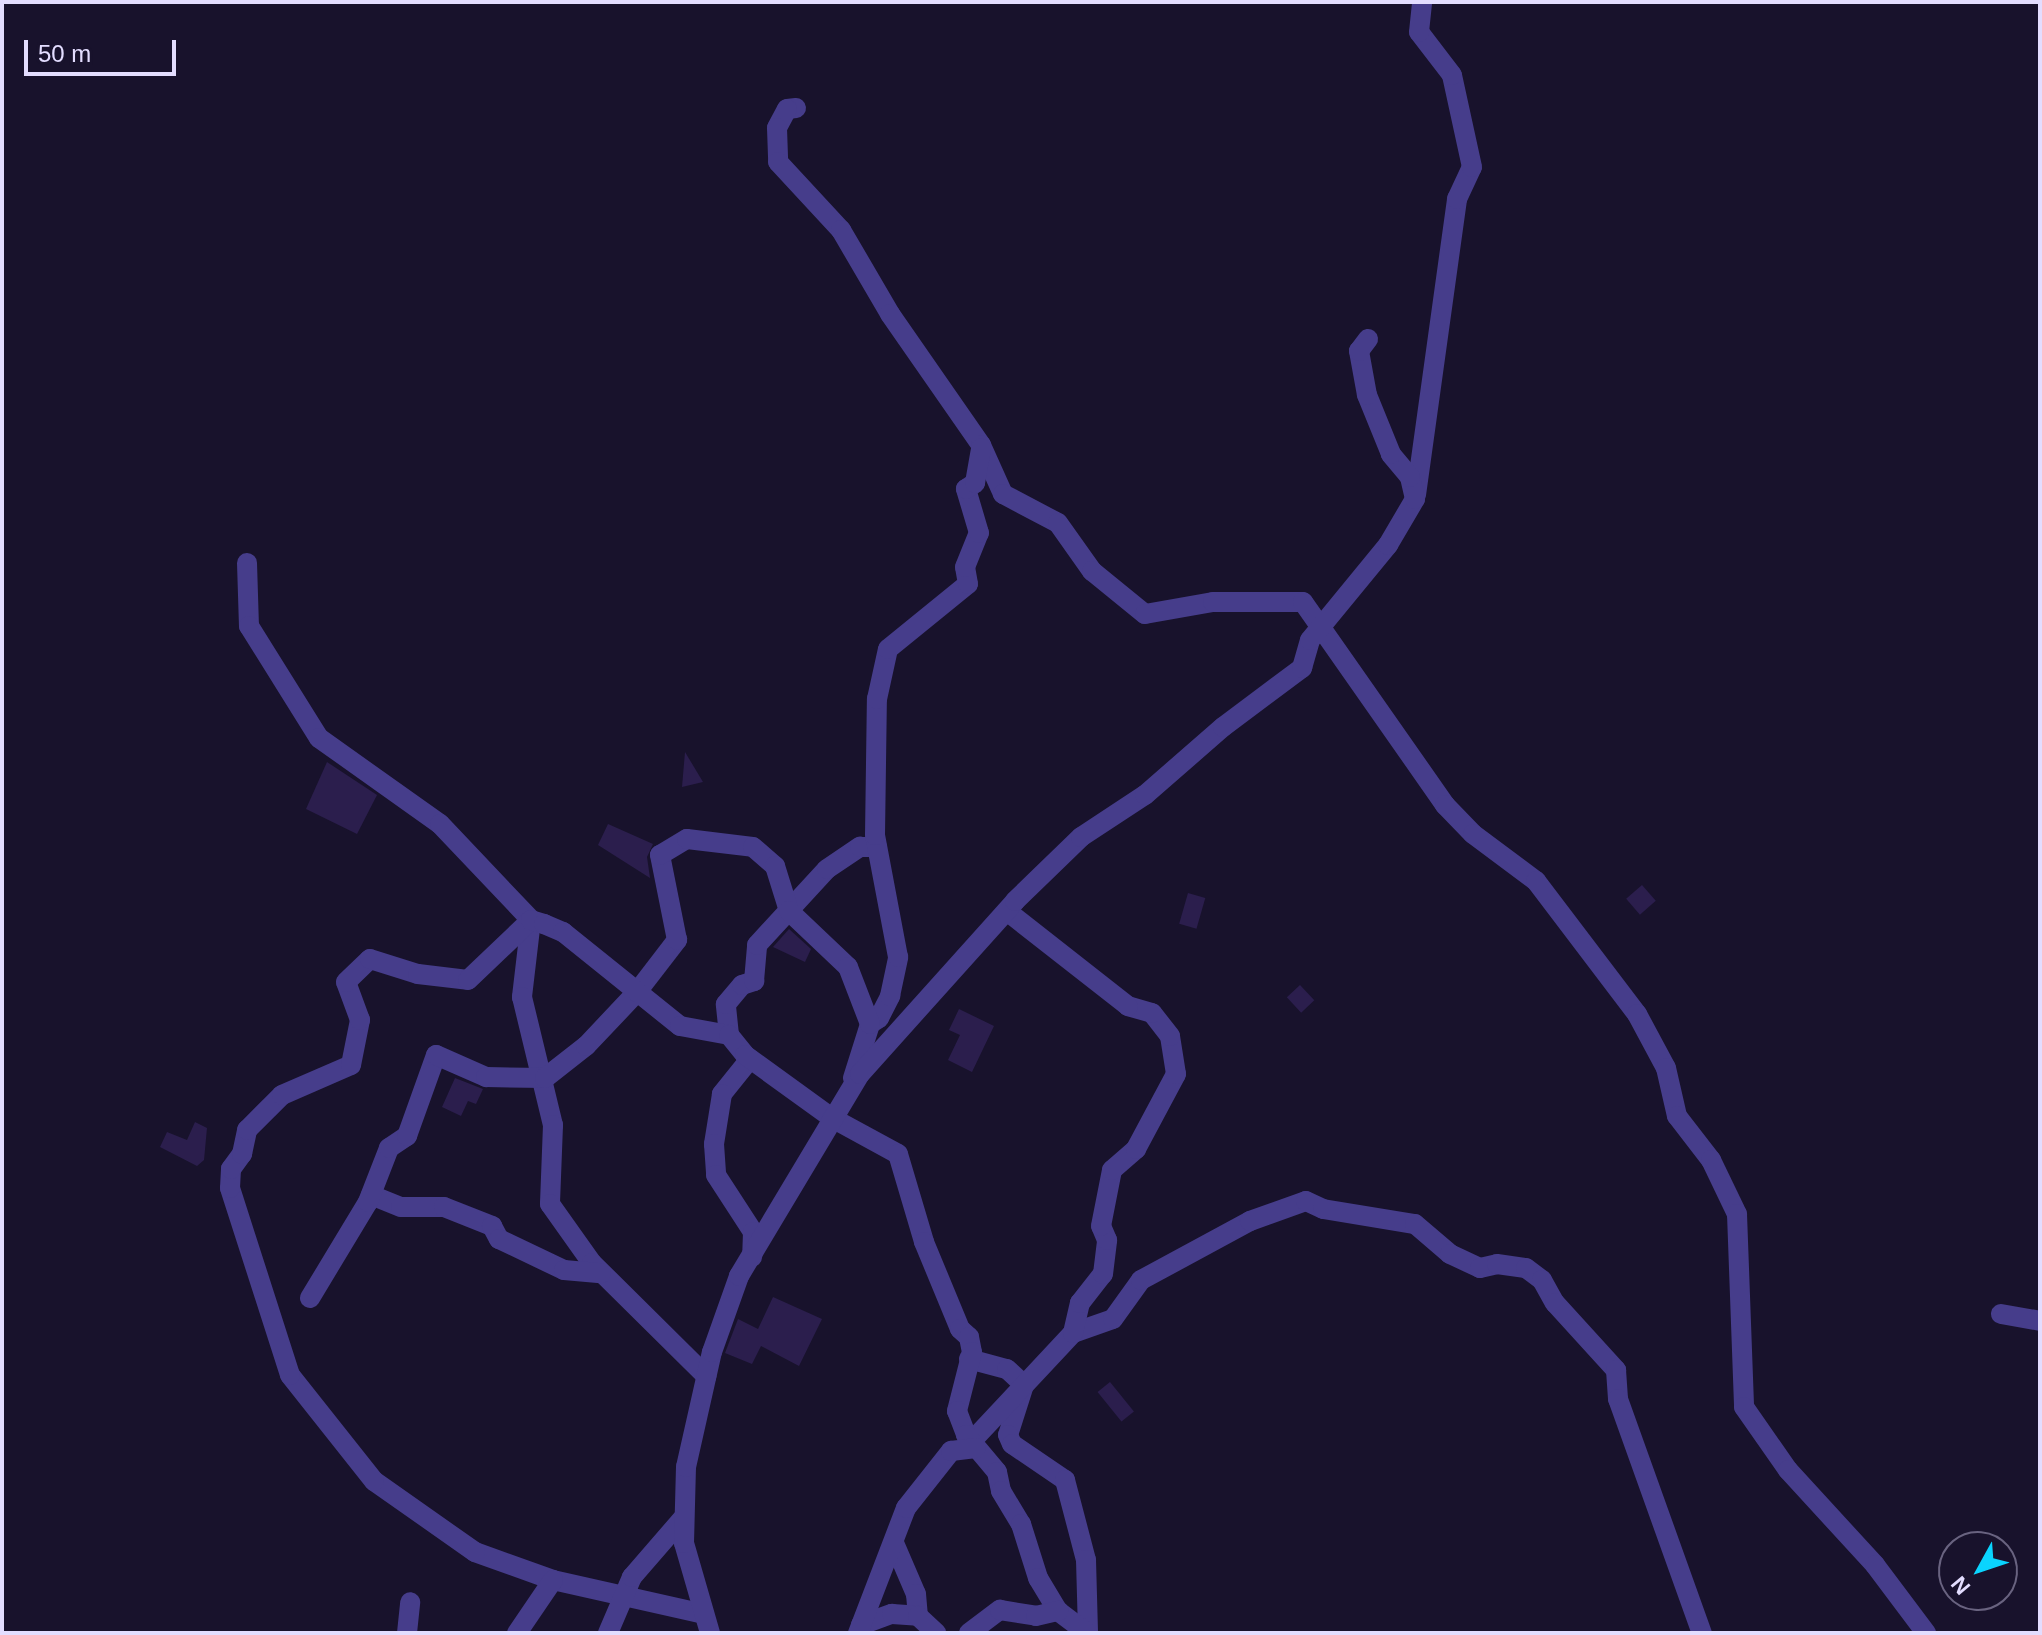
<!DOCTYPE html>
<html>
<head>
<meta charset="utf-8">
<style>
  body { margin:0 }
  #map { position:relative; width:2042px; height:1635px; overflow:hidden; background:#18122c; font-family:Arial,sans-serif }
  div>[style] { position:absolute }
  [style*='--x'] { left:calc(var(--x)*1px); top:calc(var(--y)*1px); width:calc(var(--w)*1px); rotate:calc(var(--a)*1deg) }
  .building>* { inset:0; background:#2b1e4d; transform-origin:0 0 }
  .minor>* { height:20px; margin:-10px; padding:0 10px; transform-origin:10px; border-radius:10px; background:#463d8b }
  span { translate:-50% -50%; white-space:nowrap; text-align:center; line-height:1.15; -webkit-text-stroke:7px #18122c; paint-order:stroke }
  .frame { position:absolute; inset:0; border:4px solid #e3ddff; pointer-events:none }
  .north { position:absolute; left:1938px; top:1531px; width:80px; height:80px; box-sizing:border-box; background:#18122c; border:2px solid #696380; border-radius:50%; rotate:230deg; font-size:22px; font-weight:700; line-height:32px; text-align:center; color:#e3ddff }
  .north::after { content:''; display:block; margin:auto; width:28px; height:36px; background:#0ad4fe; clip-path:polygon(50% 0,100% 100%,50% 72%,0 100%) }
  .scale { position:absolute; left:24px; top:40px; width:152px; height:36px; box-sizing:border-box; border:4px solid #e3ddff; border-top:0; padding-left:10px; font-size:24px; line-height:28px; white-space:nowrap; color:#e3ddff; -webkit-text-stroke:6px #18122c; paint-order:stroke }
</style>
</head>
<body>
<div id="map">
  <div class="building">
    <div style="clip-path:polygon(685px 752px,703px 782px,682px 787px)"></div>
    <div style="clip-path:polygon(327px 762px,377px 795px,357px 834px,306px 809px)"></div>
    <div style="clip-path:polygon(608px 824px,653px 844px,647px 857px,650px 878px,598px 845px)"></div>
    <div style="left:1642px;top:885px;width:21px;height:21px;rotate:49deg"></div>
    <div style="left:1188px;top:893px;width:18px;height:32px;rotate:16deg"></div>
    <div style="clip-path:polygon(789px 929px,811px 949px,805px 962px,773px 947px)"></div>
    <div style="left:1300px;top:985px;width:21px;height:18px;rotate:47deg"></div>
    <div style="clip-path:polygon(959px 1009px,994px 1026px,972px 1072px,948px 1060px,960px 1035px,949px 1030px)"></div>
    <div style="clip-path:polygon(455px 1078px,483px 1089px,476px 1104px,468px 1101px,461px 1116px,442px 1107px)"></div>
    <div style="clip-path:polygon(195px 1122px,207px 1128px,204px 1160px,197px 1166px,160px 1147px,167px 1132px,187px 1140px)"></div>
    <div style="clip-path:polygon(773px 1297px,822px 1319px,799px 1366px,761px 1346px,752px 1364px,725px 1353px,738px 1319px,758px 1329px)"></div>
    <div style="left:1110px;top:1382px;width:38px;height:16px;rotate:51deg"></div>
  </div>
  <div class="minor">
    <div style="--x:796;--y:108;--w:9;--a:174"></div>
    <div style="--x:787;--y:109;--w:21;--a:118"></div>
    <div style="--x:777;--y:128;--w:34;--a:88"></div>
    <div style="--x:778;--y:162;--w:93;--a:47.2"></div>
    <div style="--x:841;--y:230;--w:97;--a:59.7"></div>
    <div style="--x:890;--y:314;--w:160;--a:55.2"></div>
    <div style="--x:981;--y:445;--w:54;--a:65.8"></div>
    <div style="--x:1003;--y:494;--w:62;--a:27.8"></div>
    <div style="--x:1058;--y:523;--w:59;--a:54.7"></div>
    <div style="--x:1092;--y:571;--w:68;--a:39.1"></div>
    <div style="--x:1145;--y:614;--w:69;--a:-10"></div>
    <div style="--x:1213;--y:602;--w:90;--a:0"></div>
    <div style="--x:1303;--y:602;--w:248;--a:55"></div>
    <div style="--x:1445;--y:805;--w:40;--a:46"></div>
    <div style="--x:1473;--y:834;--w:79;--a:36.7"></div>
    <div style="--x:1536;--y:881;--w:167;--a:52.8"></div>
    <div style="--x:1637;--y:1014;--w:61;--a:61.8"></div>
    <div style="--x:1666;--y:1068;--w:49;--a:77.1"></div>
    <div style="--x:1677;--y:1116;--w:56;--a:52.3"></div>
    <div style="--x:1711;--y:1160;--w:60;--a:64.3"></div>
    <div style="--x:1737;--y:1214;--w:193;--a:87.9"></div>
    <div style="--x:1744;--y:1407;--w:77;--a:55.1"></div>
    <div style="--x:1788;--y:1470;--w:129;--a:47.5"></div>
    <div style="--x:1875;--y:1565;--w:85;--a:53.1"></div>
    <div style="--x:1416;--y:495;--w:299;--a:-82.1"></div>
    <div style="--x:1457;--y:199;--w:35;--a:-65"></div>
    <div style="--x:1472;--y:167;--w:94;--a:-102.3"></div>
    <div style="--x:1452;--y:75;--w:54;--a:-127.5"></div>
    <div style="--x:1419;--y:32;--w:30;--a:-84"></div>
    <div style="--x:247;--y:563;--w:63;--a:88.2"></div>
    <div style="--x:249;--y:626;--w:132;--a:58"></div>
    <div style="--x:319;--y:738;--w:148;--a:35.4"></div>
    <div style="--x:440;--y:824;--w:132;--a:46.5"></div>
    <div style="--x:531;--y:920;--w:78;--a:96.7"></div>
    <div style="--x:522;--y:997;--w:132;--a:76.4"></div>
    <div style="--x:553;--y:1125;--w:79;--a:92.2"></div>
    <div style="--x:550;--y:1204;--w:72;--a:54.6"></div>
    <div style="--x:592;--y:1263;--w:161;--a:44.7"></div>
    <div style="--x:729;--y:1035;--w:31;--a:-96"></div>
    <div style="--x:726;--y:1004;--w:25;--a:-50"></div>
    <div style="--x:742;--y:985;--w:13;--a:-18"></div>
    <div style="--x:754;--y:981;--w:36;--a:-85"></div>
    <div style="--x:757;--y:945;--w:103;--a:-47.4"></div>
    <div style="--x:827;--y:869;--w:40;--a:-34"></div>
    <div style="--x:860;--y:847;--w:17;--a:0"></div>
    <div style="--x:750;--y:1059;--w:45;--a:128.7"></div>
    <div style="--x:722;--y:1094;--w:51;--a:99.1"></div>
    <div style="--x:714;--y:1144;--w:31;--a:86"></div>
    <div style="--x:716;--y:1175;--w:68;--a:57"></div>
    <div style="--x:753;--y:1232;--w:25;--a:92"></div>
    <div style="--x:853;--y:1078;--w:57;--a:-72.5"></div>
    <div style="--x:870;--y:1024;--w:11;--a:-34"></div>
    <div style="--x:879;--y:1018;--w:25;--a:-63"></div>
    <div style="--x:890;--y:996;--w:40;--a:-78"></div>
    <div style="--x:898;--y:957;--w:124;--a:-100.7"></div>
    <div style="--x:875;--y:835;--w:136;--a:-89.2"></div>
    <div style="--x:877;--y:699;--w:51;--a:-77.6"></div>
    <div style="--x:888;--y:649;--w:103;--a:-39.1"></div>
    <div style="--x:968;--y:584;--w:17;--a:-100"></div>
    <div style="--x:965;--y:567;--w:37;--a:-68"></div>
    <div style="--x:979;--y:533;--w:46;--a:-106.5"></div>
    <div style="--x:966;--y:489;--w:11;--a:-34"></div>
    <div style="--x:975;--y:483;--w:35;--a:-80"></div>
    <div style="--x:371;--y:1195;--w:32;--a:22"></div>
    <div style="--x:401;--y:1207;--w:43;--a:0"></div>
    <div style="--x:444;--y:1207;--w:52;--a:21.6"></div>
    <div style="--x:492;--y:1226;--w:15;--a:62"></div>
    <div style="--x:499;--y:1239;--w:72;--a:25.5"></div>
    <div style="--x:564;--y:1270;--w:37;--a:5"></div>
    <div style="--x:310;--y:1298;--w:112;--a:-58.9"></div>
    <div style="--x:368;--y:1202;--w:58;--a:-68.7"></div>
    <div style="--x:389;--y:1148;--w:22;--a:-34"></div>
    <div style="--x:407;--y:1136;--w:86;--a:-70.3"></div>
    <div style="--x:436;--y:1055;--w:55;--a:23.7"></div>
    <div style="--x:486;--y:1077;--w:59;--a:1"></div>
    <div style="--x:545;--y:1078;--w:52;--a:-38"></div>
    <div style="--x:586;--y:1046;--w:74;--a:-46.6"></div>
    <div style="--x:637;--y:992;--w:66;--a:-52.4"></div>
    <div style="--x:677;--y:940;--w:87;--a:-101.3"></div>
    <div style="--x:660;--y:855;--w:31;--a:-31"></div>
    <div style="--x:687;--y:839;--w:66;--a:6.9"></div>
    <div style="--x:753;--y:847;--w:29;--a:41"></div>
    <div style="--x:775;--y:866;--w:47;--a:72.7"></div>
    <div style="--x:789;--y:911;--w:81;--a:43.5"></div>
    <div style="--x:848;--y:967;--w:61;--a:68.9"></div>
    <div style="--x:2001;--y:1314;--w:40;--a:10"></div>
    <div style="--x:1073;--y:1333;--w:42;--a:-19.3"></div>
    <div style="--x:1113;--y:1319;--w:48;--a:-54.3"></div>
    <div style="--x:1141;--y:1280;--w:124;--a:-28.4"></div>
    <div style="--x:1250;--y:1221;--w:59;--a:-19.7"></div>
    <div style="--x:1306;--y:1201;--w:19;--a:25"></div>
    <div style="--x:1323;--y:1209;--w:93;--a:9.3"></div>
    <div style="--x:1415;--y:1224;--w:46;--a:40.6"></div>
    <div style="--x:1450;--y:1254;--w:33;--a:25"></div>
    <div style="--x:1480;--y:1268;--w:17;--a:-13"></div>
    <div style="--x:1497;--y:1264;--w:29;--a:8"></div>
    <div style="--x:1526;--y:1268;--w:20;--a:37"></div>
    <div style="--x:1542;--y:1280;--w:26;--a:61"></div>
    <div style="--x:1555;--y:1303;--w:91;--a:47.7"></div>
    <div style="--x:1616;--y:1370;--w:29;--a:86"></div>
    <div style="--x:1618;--y:1399;--w:249;--a:70.3"></div>
    <div style="--x:969;--y:1359;--w:39;--a:15"></div>
    <div style="--x:1007;--y:1369;--w:23;--a:43"></div>
    <div style="--x:1024;--y:1385;--w:52;--a:107.7"></div>
    <div style="--x:1008;--y:1435;--w:10;--a:66"></div>
    <div style="--x:1012;--y:1444;--w:64;--a:34.2"></div>
    <div style="--x:1065;--y:1480;--w:83;--a:75.3"></div>
    <div style="--x:1086;--y:1560;--w:73;--a:88.4"></div>
    <div style="--x:971;--y:1442;--w:149;--a:-46.9"></div>
    <div style="--x:1073;--y:1333;--w:31;--a:-77"></div>
    <div style="--x:1080;--y:1303;--w:37;--a:-52"></div>
    <div style="--x:1103;--y:1274;--w:34;--a:-83"></div>
    <div style="--x:1107;--y:1240;--w:15;--a:-113"></div>
    <div style="--x:1101;--y:1226;--w:57;--a:-78.9"></div>
    <div style="--x:1112;--y:1170;--w:32;--a:-41"></div>
    <div style="--x:1136;--y:1149;--w:85;--a:-61.9"></div>
    <div style="--x:1176;--y:1074;--w:38;--a:-99"></div>
    <div style="--x:1170;--y:1036;--w:29;--a:-128"></div>
    <div style="--x:1152;--y:1013;--w:25;--a:-164"></div>
    <div style="--x:1128;--y:1006;--w:154;--a:-141.9"></div>
    <div style="--x:894;--y:1543;--w:56;--a:66.7"></div>
    <div style="--x:916;--y:1594;--w:22;--a:85"></div>
    <div style="--x:704;--y:1614;--w:155;--a:-167.3"></div>
    <div style="--x:553;--y:1580;--w:83;--a:-160.3"></div>
    <div style="--x:475;--y:1552;--w:123;--a:-144.9"></div>
    <div style="--x:374;--y:1481;--w:135;--a:-128.4"></div>
    <div style="--x:290;--y:1375;--w:196;--a:-107.8"></div>
    <div style="--x:230;--y:1188;--w:19;--a:-87"></div>
    <div style="--x:231;--y:1169;--w:19;--a:-54"></div>
    <div style="--x:242;--y:1154;--w:25;--a:-78"></div>
    <div style="--x:247;--y:1130;--w:49;--a:-45"></div>
    <div style="--x:282;--y:1095;--w:75;--a:-23.5"></div>
    <div style="--x:351;--y:1065;--w:46;--a:-78.7"></div>
    <div style="--x:360;--y:1020;--w:40;--a:-110.2"></div>
    <div style="--x:346;--y:982;--w:33;--a:-44"></div>
    <div style="--x:370;--y:959;--w:50;--a:17.4"></div>
    <div style="--x:418;--y:974;--w:50;--a:6.8"></div>
    <div style="--x:468;--y:980;--w:87;--a:-43.6"></div>
    <div style="--x:531;--y:920;--w:14;--a:17"></div>
    <div style="--x:544;--y:924;--w:21;--a:23"></div>
    <div style="--x:563;--y:932;--w:150;--a:38.8"></div>
    <div style="--x:680;--y:1026;--w:50;--a:10.4"></div>
    <div style="--x:729;--y:1035;--w:26;--a:51"></div>
    <div style="--x:745;--y:1055;--w:107;--a:35.9"></div>
    <div style="--x:832;--y:1118;--w:75;--a:28.6"></div>
    <div style="--x:898;--y:1154;--w:92;--a:73.5"></div>
    <div style="--x:924;--y:1242;--w:94;--a:67.5"></div>
    <div style="--x:960;--y:1329;--w:12;--a:42"></div>
    <div style="--x:969;--y:1337;--w:15;--a:79"></div>
    <div style="--x:972;--y:1352;--w:61;--a:104.3"></div>
    <div style="--x:957;--y:1411;--w:26;--a:69"></div>
    <div style="--x:966;--y:1435;--w:48;--a:50"></div>
    <div style="--x:997;--y:1472;--w:19;--a:78"></div>
    <div style="--x:1001;--y:1491;--w:39;--a:59"></div>
    <div style="--x:1021;--y:1524;--w:57;--a:72.5"></div>
    <div style="--x:1038;--y:1578;--w:39;--a:59"></div>
    <div style="--x:1058;--y:1611;--w:36;--a:37"></div>
    <div style="--x:861;--y:1625;--w:33;--a:-20"></div>
    <div style="--x:892;--y:1614;--w:26;--a:4"></div>
    <div style="--x:918;--y:1616;--w:25;--a:43"></div>
    <div style="--x:407;--y:1633;--w:31;--a:-84"></div>
    <div style="--x:517;--y:1633;--w:64;--a:-55.8"></div>
    <div style="--x:608;--y:1633;--w:61;--a:-66.8"></div>
    <div style="--x:632;--y:1577;--w:79;--a:-49.1"></div>
    <div style="--x:710;--y:1633;--w:94;--a:-106.1"></div>
    <div style="--x:684;--y:1543;--w:76;--a:-88.5"></div>
    <div style="--x:686;--y:1467;--w:118;--a:-77.3"></div>
    <div style="--x:712;--y:1352;--w:81;--a:-70.4"></div>
    <div style="--x:739;--y:1276;--w:235;--a:-59.1"></div>
    <div style="--x:860;--y:1074;--w:232;--a:-48.1"></div>
    <div style="--x:1015;--y:901;--w:92;--a:-44.1"></div>
    <div style="--x:1081;--y:837;--w:77;--a:-33.3"></div>
    <div style="--x:1145;--y:795;--w:103;--a:-41.1"></div>
    <div style="--x:1223;--y:727;--w:99;--a:-36.8"></div>
    <div style="--x:1302;--y:668;--w:29;--a:-74"></div>
    <div style="--x:1310;--y:640;--w:123;--a:-50.6"></div>
    <div style="--x:1388;--y:545;--w:53;--a:-59.6"></div>
    <div style="--x:1415;--y:499;--w:23;--a:-103"></div>
    <div style="--x:1410;--y:477;--w:30;--a:-130"></div>
    <div style="--x:1391;--y:454;--w:64;--a:-112.1"></div>
    <div style="--x:1367;--y:395;--w:45;--a:-100.3"></div>
    <div style="--x:1359;--y:351;--w:15;--a:-53"></div>
    <div style="--x:858;--y:1633;--w:134;--a:-69"></div>
    <div style="--x:906;--y:1508;--w:73;--a:-51.7"></div>
    <div style="--x:951;--y:1451;--w:25;--a:-7"></div>
    <div style="--x:969;--y:1633;--w:39;--a:-37"></div>
    <div style="--x:1000;--y:1610;--w:36;--a:9"></div>
    <div style="--x:1036;--y:1616;--w:23;--a:-13"></div>
  </div>
  <div class="frame"></div>
  <div class="north">N</div>
  <div class="scale">50 m</div>
</div>
</body>
</html>
